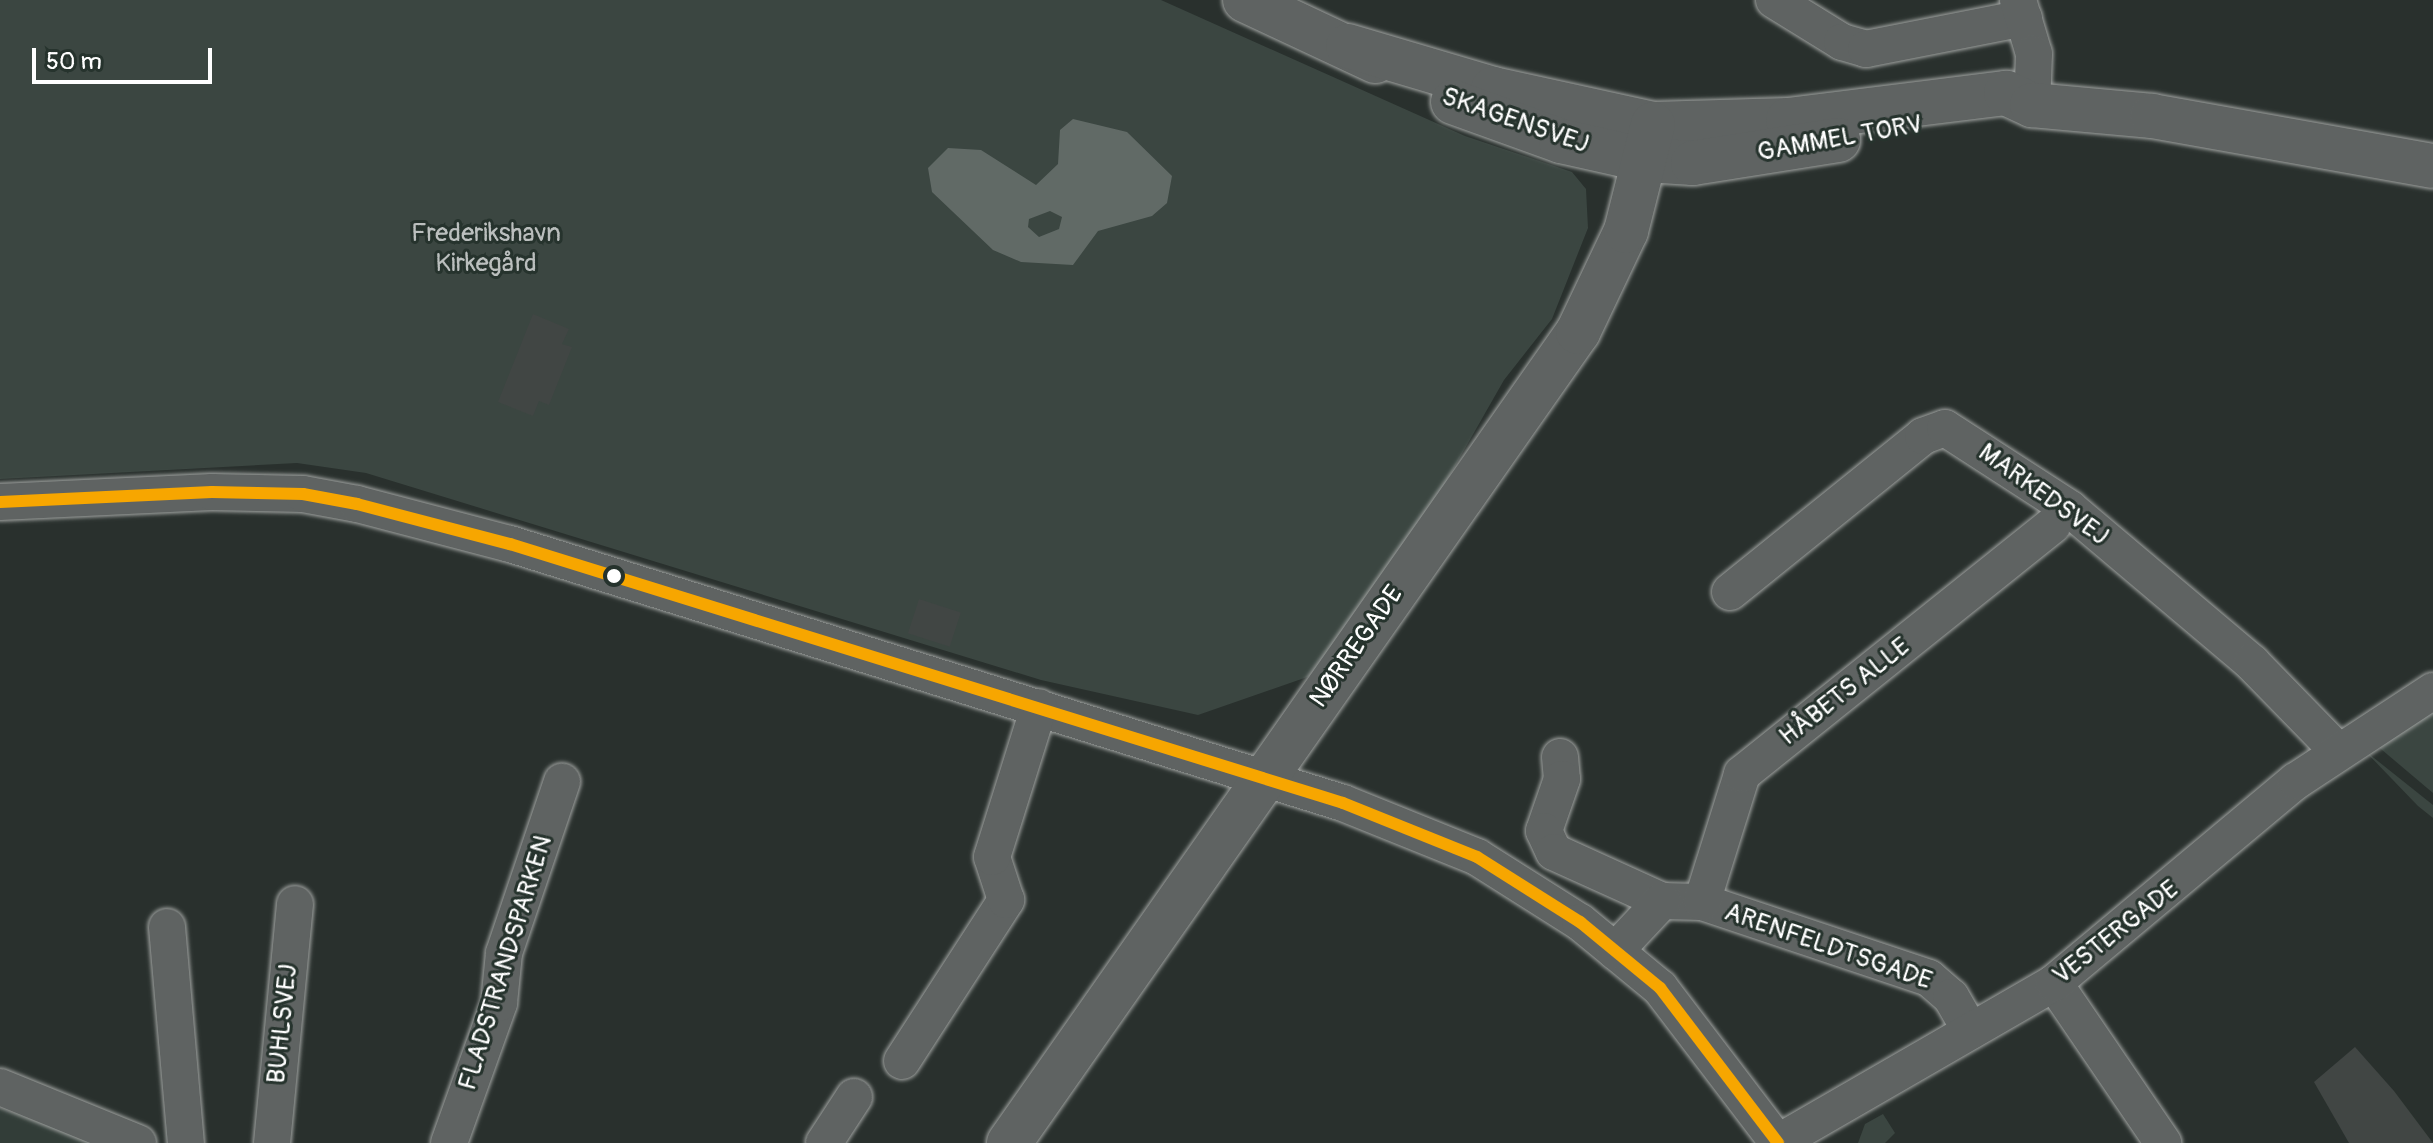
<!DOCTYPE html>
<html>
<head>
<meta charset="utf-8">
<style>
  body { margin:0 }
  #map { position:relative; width:2433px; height:1143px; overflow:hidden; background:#29302d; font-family:Pangolin,sans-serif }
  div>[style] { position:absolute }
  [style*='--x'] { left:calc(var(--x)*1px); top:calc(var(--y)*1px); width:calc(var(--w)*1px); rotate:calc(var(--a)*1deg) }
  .built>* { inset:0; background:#323d38 }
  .green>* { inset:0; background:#3b4641 }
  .water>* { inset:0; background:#616a66 }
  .building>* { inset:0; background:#414644; transform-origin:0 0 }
  .roads { filter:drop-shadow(0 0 2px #9fa2a0) drop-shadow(0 0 2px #9fa2a0) }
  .minor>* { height:36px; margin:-18px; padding:0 18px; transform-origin:18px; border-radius:18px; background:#5f6362 }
  .major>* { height:44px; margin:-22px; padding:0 22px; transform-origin:22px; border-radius:22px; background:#5f6362 }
  .bus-1>* { height:12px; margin:-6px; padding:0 6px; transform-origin:6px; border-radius:6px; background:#f7a600 }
  .dots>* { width:22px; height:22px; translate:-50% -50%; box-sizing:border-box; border:4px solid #26332d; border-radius:50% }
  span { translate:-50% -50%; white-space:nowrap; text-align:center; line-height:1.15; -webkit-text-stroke:6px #26332d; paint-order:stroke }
  .street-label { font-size:26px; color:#fff }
  .park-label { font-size:26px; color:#bbbfbe }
  .scale { position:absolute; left:32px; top:48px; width:180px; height:36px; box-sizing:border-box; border:4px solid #fff; border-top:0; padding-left:10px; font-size:24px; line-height:28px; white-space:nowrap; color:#fff; -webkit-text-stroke:6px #26332d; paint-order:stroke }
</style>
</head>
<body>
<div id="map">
  <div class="built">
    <div style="clip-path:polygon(0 1108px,96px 1143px,0 1143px)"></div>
  </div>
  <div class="green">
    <div style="clip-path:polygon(0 0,1161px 0,1465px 136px,1572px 172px,1586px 189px,1588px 228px,1552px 319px,1504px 380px,1443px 487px,1313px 675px,1198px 715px,1041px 680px,366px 473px,297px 463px,0 479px)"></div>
    <div style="clip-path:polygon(2433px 711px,2433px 793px,2375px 744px)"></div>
    <div style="clip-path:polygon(2364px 750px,2433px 805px,2433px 818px,2418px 806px)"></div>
    <div style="clip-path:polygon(1883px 1114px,1895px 1133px,1885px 1143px,1858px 1143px,1865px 1124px)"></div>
  </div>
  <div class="water">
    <div style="clip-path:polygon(evenodd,1073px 119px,1127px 132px,1172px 176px,1167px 203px,1152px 216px,1098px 231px,1073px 265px,1021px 262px,993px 250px,932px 192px,928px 168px,948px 148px,981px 150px,1036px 185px,1058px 164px,1060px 130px,1073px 119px,1050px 211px,1062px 217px,1059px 229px,1039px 237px,1028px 227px,1029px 219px,1050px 211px)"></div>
  </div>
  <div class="building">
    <div style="clip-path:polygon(533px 314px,569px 329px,562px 344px,572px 347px,549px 405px,539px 401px,533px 416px,498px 402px)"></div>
    <div style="left:919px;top:599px;width:44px;height:36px;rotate:18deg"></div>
    <div style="clip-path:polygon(2355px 1047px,2394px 1091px,2433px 1143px,2349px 1143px,2314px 1082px)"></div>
  </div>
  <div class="roads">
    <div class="minor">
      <div style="--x:1774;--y:0;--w:80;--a:31.7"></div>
      <div style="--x:1842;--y:42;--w:25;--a:16"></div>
      <div style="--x:1866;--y:49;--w:161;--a:-11.1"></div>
      <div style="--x:2018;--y:0;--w:56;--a:73.5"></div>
      <div style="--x:2034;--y:54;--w:51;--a:92.2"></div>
      <div style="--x:0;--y:502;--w:212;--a:-2.7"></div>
      <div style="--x:212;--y:492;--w:91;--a:1.3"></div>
      <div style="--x:303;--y:494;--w:55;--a:10.5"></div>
      <div style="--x:357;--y:504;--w:158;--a:14.7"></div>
      <div style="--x:510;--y:544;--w:872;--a:17.27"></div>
      <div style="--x:1343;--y:803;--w:144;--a:21.9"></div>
      <div style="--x:1477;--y:857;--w:122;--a:32.3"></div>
      <div style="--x:1580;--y:922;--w:104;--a:39.5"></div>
      <div style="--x:1660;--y:988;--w:195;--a:52.7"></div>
      <div style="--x:1730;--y:592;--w:248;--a:-38.9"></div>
      <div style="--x:1923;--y:436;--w:23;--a:-20"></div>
      <div style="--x:1945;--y:428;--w:149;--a:32.9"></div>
      <div style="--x:2070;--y:509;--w:238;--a:40.2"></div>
      <div style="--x:2252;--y:663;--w:122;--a:45.7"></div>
      <div style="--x:1560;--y:757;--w:22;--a:85"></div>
      <div style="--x:1562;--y:779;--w:55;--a:109.1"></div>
      <div style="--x:1544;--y:831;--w:23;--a:65"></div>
      <div style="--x:1554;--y:852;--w:119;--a:24.4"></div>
      <div style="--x:1662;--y:901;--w:40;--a:1.4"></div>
      <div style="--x:1702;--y:902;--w:239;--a:18.5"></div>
      <div style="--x:1929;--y:978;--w:29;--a:41"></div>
      <div style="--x:1951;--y:997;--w:39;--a:60"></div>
      <div style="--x:1702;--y:902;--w:134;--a:-72.6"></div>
      <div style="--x:1742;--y:774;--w:398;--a:-38.7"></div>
      <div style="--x:167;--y:927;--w:217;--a:85"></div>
      <div style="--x:1615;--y:951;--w:69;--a:-46.8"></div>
      <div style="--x:2054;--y:983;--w:194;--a:55.7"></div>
      <div style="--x:902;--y:1061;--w:192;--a:-57.1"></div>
      <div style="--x:1006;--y:900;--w:45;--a:-108"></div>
      <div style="--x:992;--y:857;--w:157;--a:-72.6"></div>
      <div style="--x:0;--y:1087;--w:149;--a:22.1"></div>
      <div style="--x:272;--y:1143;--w:240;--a:-84.5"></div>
      <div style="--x:449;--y:1143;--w:149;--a:-70.3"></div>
      <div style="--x:499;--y:1003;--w:50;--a:-84.3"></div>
      <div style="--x:504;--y:953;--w:181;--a:-71.3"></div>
      <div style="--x:824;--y:1143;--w:55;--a:-56.9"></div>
      <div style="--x:1777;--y:1143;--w:320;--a:-30"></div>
      <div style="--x:2054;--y:983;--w:315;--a:-39.9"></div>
      <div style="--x:2296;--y:781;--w:164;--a:-33.3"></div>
    </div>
    <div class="major">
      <div style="--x:1245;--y:0;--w:144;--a:25.1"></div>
      <div style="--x:1348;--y:46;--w:151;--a:16.5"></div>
      <div style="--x:1493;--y:89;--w:164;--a:12.3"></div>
      <div style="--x:1653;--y:124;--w:135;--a:-1.7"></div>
      <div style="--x:1788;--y:120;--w:220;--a:-7.1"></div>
      <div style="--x:2006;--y:93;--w:29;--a:25"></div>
      <div style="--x:2032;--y:105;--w:121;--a:5.2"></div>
      <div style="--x:2152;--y:116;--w:285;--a:10.1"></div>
      <div style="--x:1453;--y:102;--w:115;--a:19.9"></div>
      <div style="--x:1561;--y:141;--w:86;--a:12.7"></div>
      <div style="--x:1645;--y:160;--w:48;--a:3.6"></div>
      <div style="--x:1693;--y:163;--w:147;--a:-9"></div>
      <div style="--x:1009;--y:1143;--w:991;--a:-54.95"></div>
      <div style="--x:1578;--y:332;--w:112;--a:-64.6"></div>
      <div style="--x:1626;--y:231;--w:110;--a:-75.8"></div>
    </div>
  </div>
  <div class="bus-1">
    <div style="--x:0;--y:502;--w:212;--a:-2.7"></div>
    <div style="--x:212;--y:492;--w:91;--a:1.3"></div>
    <div style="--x:303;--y:494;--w:55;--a:10.5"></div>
    <div style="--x:357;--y:504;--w:158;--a:14.7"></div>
    <div style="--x:510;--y:544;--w:872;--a:17.27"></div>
    <div style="--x:1343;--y:803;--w:144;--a:21.9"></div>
    <div style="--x:1477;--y:857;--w:122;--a:32.3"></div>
    <div style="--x:1580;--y:922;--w:104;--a:39.5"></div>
    <div style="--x:1660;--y:988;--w:195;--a:52.7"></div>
  </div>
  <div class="dots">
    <div style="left:614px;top:576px;background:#fff"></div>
  </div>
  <div class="street-label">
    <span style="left:1515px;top:121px;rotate:19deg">SKAGENSVEJ</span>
    <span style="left:1840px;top:139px;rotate:-10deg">GAMMEL TORV</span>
    <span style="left:2043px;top:495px;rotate:36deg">MARKEDSVEJ</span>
    <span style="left:1357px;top:647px;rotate:-55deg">NØRREGADE</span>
    <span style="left:1845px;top:692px;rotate:-38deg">HÅBETS ALLE</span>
    <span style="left:2116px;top:933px;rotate:-38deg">VESTERGADE</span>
    <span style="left:1828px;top:947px;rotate:19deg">ARENFELDTSGADE</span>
    <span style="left:506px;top:963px;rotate:-73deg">FLADSTRANDSPARKEN</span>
    <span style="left:283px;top:1024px;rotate:-84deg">BUHLSVEJ</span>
  </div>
  <div class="park-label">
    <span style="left:486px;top:249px">Frederikshavn<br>Kirkegård</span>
  </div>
  <div class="scale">50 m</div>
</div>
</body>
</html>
